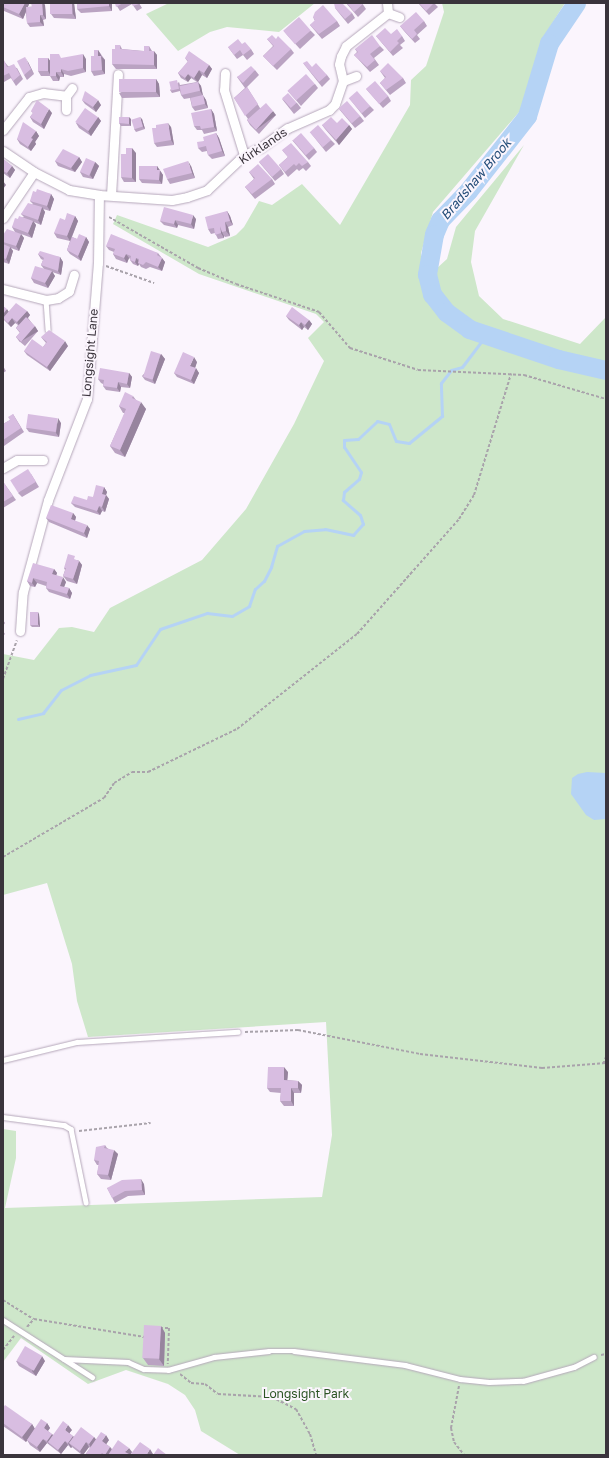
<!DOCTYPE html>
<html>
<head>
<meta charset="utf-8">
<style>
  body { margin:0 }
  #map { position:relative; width:609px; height:1458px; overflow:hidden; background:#fbf5fd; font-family:"Golos Text",sans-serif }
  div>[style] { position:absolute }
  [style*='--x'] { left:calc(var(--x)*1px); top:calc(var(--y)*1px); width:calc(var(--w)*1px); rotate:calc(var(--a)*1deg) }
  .green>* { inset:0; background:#cee7ca }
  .water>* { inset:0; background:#b5d3f5 }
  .stream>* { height:3px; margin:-1.5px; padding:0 1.5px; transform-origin:1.5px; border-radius:1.5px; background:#b5d3f5 }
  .river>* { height:19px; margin:-9.5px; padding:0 9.5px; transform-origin:9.5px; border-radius:9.5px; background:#b5d3f5 }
  .path>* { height:2px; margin-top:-1px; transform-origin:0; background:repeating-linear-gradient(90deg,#a9a3ab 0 3px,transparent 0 5px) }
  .roads { filter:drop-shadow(0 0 1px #b5a7ba) drop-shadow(0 0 1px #b5a7ba) }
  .lane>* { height:4.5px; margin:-2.25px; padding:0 2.25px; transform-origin:2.25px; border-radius:2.25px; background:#fff }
  .street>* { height:9px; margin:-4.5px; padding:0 4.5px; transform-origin:4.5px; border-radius:4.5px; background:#fff }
  .wall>* { inset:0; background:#baa3c2 }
  .shaded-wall>* { inset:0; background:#97849e; transform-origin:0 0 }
  .building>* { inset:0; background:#d8bde1; transform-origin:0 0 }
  span { translate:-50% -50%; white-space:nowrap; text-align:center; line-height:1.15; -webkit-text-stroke:4px #fbf5fd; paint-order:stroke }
  .street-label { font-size:12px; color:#3a343c }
  .park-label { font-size:12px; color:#2b5324 }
  .water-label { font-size:13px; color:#234c78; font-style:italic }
  .frame { position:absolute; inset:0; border:4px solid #3a343c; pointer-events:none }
</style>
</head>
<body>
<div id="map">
  <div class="green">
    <div style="clip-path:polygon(169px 3px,315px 3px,279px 32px,227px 27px,210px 32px,178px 51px,146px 14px)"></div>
    <div style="clip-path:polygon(442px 3px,565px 3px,541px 41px,520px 111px,433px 212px,421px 253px,424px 280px,447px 259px,456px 227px,524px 145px,475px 231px,471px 262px,479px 296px,503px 319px,580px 344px,606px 317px,606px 1455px,240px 1455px,201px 1431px,195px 1410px,185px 1395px,168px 1384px,126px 1370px,88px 1384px,21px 1338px,3px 1362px,3px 1129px,16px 1131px,16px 1158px,5px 1208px,322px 1197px,332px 1135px,326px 1022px,88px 1037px,77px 1001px,72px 964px,47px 883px,3px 895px,3px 654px,34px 660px,59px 628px,72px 627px,94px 632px,110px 608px,202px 560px,246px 509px,294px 424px,324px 361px,308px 338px,324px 322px,316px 314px,199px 274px,113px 224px,117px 215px,208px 247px,236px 235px,244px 227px,259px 201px,272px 205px,302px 184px,340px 225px,410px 105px,411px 80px,426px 66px,444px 12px)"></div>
  </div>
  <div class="water">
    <div style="clip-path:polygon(587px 772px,606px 773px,606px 819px,594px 820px,586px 815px,571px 794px,572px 778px,578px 774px)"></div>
  </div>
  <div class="stream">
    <div style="--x:18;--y:719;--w:26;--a:-13"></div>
    <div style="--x:43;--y:713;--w:29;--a:-52"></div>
    <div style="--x:61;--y:690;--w:33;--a:-27"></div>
    <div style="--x:90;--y:675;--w:47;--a:-12.3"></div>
    <div style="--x:136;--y:665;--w:43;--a:-56.3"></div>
    <div style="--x:160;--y:629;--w:50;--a:-18.8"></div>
    <div style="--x:207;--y:613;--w:25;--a:7"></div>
    <div style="--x:232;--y:616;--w:20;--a:-30"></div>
    <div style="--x:249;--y:606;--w:18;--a:-71"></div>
    <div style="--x:255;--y:589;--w:12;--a:-42"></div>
    <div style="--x:264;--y:581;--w:16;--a:-63"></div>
    <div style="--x:271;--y:567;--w:22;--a:-74"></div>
    <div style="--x:277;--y:546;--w:31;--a:-29"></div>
    <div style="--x:304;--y:531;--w:21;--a:-5"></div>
    <div style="--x:325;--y:529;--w:29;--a:12"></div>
    <div style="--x:353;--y:535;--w:15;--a:-48"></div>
    <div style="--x:363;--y:524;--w:9;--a:-108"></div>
    <div style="--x:360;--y:515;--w:23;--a:-139"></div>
    <div style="--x:343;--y:500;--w:8;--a:-83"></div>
    <div style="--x:344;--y:492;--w:20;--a:-41"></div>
    <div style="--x:359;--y:479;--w:7;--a:-74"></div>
    <div style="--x:361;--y:472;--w:30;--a:-124"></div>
    <div style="--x:344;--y:447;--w:7;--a:-90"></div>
    <div style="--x:344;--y:440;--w:14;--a:-4"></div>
    <div style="--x:358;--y:439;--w:26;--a:-43"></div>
    <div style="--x:377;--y:421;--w:12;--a:14"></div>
    <div style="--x:389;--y:424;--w:18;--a:68"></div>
    <div style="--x:396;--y:441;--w:13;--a:9"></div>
    <div style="--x:409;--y:443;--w:43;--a:-39.3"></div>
    <div style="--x:442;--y:416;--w:33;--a:-92"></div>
    <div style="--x:441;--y:383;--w:16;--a:-52"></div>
    <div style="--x:451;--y:370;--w:11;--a:-15"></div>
    <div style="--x:462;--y:367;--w:40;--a:-53"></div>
  </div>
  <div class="river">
    <div style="--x:576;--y:3;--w:48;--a:124"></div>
    <div style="--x:549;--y:43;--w:76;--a:106.8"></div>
    <div style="--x:527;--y:116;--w:95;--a:128.2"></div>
    <div style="--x:468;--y:191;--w:40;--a:134"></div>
    <div style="--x:440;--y:220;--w:15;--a:113"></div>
    <div style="--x:434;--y:234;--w:41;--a:99.9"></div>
    <div style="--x:427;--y:274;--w:21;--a:76"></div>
    <div style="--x:432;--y:294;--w:23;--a:52"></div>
    <div style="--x:446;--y:312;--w:29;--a:36"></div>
    <div style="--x:469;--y:329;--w:94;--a:18.6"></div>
    <div style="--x:558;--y:359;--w:49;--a:12.9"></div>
  </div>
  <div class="path">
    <div style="--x:109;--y:217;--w:103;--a:29.8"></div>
    <div style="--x:198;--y:268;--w:41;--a:22.8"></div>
    <div style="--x:236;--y:284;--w:88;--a:18.6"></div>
    <div style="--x:319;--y:312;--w:48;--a:49.3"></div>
    <div style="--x:350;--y:348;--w:71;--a:17.9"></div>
    <div style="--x:418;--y:370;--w:106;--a:2.7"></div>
    <div style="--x:524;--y:375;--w:85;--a:16.3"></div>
    <div style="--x:106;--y:266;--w:51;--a:19.5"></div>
    <div style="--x:3;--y:679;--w:41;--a:-70.3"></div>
    <div style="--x:3;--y:857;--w:117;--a:-30.3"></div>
    <div style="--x:104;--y:798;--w:18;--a:-56"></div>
    <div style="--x:114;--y:783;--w:21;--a:-31"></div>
    <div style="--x:132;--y:772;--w:16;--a:0"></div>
    <div style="--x:148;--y:772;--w:99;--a:-25.8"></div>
    <div style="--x:237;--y:729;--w:153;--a:-38.4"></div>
    <div style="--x:357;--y:634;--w:154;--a:-48.4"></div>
    <div style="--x:459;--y:519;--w:28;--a:-58"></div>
    <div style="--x:474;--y:495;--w:127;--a:-73"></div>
    <div style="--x:245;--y:1032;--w:53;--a:-2.2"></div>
    <div style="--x:298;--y:1030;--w:124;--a:11.1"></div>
    <div style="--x:420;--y:1054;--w:123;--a:6.5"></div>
    <div style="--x:542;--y:1068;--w:64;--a:-4.5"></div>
    <div style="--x:603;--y:1064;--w:8;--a:-67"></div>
    <div style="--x:79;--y:1131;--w:72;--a:-6.3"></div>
    <div style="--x:3;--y:1300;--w:36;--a:32"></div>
    <div style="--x:34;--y:1319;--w:112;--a:9.2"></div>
    <div style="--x:27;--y:1327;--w:11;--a:-49"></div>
    <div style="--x:160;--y:1328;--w:9;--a:0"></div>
    <div style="--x:169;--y:1328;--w:36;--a:92"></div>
    <div style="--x:3;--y:1350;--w:18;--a:-52"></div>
    <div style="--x:601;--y:1355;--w:5;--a:-11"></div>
    <div style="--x:180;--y:1374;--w:14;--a:39"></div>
    <div style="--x:191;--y:1383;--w:14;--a:4"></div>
    <div style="--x:205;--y:1384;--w:16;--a:38"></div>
    <div style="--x:218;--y:1394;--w:54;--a:3.2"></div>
    <div style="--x:272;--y:1397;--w:27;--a:27"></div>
    <div style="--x:296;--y:1409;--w:29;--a:61"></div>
    <div style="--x:310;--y:1434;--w:22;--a:74"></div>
    <div style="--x:459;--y:1386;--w:43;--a:100.8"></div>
    <div style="--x:451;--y:1428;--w:14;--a:78"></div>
    <div style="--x:454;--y:1442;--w:16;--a:52"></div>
  </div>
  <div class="roads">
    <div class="lane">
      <div style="--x:46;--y:300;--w:30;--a:86"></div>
      <div style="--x:3;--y:1060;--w:76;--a:-13.7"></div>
      <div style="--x:77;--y:1042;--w:161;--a:-3.6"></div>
      <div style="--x:3;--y:1117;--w:62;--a:7.5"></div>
      <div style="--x:64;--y:1125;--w:8;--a:30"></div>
      <div style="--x:71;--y:1129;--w:75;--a:78.4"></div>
      <div style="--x:3;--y:1320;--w:106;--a:32.6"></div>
      <div style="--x:64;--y:1359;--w:64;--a:2.7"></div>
      <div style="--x:128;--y:1362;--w:17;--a:24"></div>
      <div style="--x:144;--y:1369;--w:24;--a:2"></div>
      <div style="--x:168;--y:1370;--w:48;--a:-15.8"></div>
      <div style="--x:214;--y:1357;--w:55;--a:-6.2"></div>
      <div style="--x:269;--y:1351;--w:25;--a:0"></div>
      <div style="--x:294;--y:1351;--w:112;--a:7.2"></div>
      <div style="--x:405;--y:1365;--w:57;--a:14.3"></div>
      <div style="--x:460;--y:1379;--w:29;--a:6"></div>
      <div style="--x:489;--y:1382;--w:34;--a:-2"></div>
      <div style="--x:523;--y:1381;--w:53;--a:-15.4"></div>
      <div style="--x:574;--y:1367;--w:22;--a:-27"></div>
    </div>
    <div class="street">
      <div style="--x:387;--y:3;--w:10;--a:84"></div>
      <div style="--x:388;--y:13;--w:12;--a:20"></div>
      <div style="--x:225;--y:73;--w:17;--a:93"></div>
      <div style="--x:224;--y:90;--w:68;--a:72.9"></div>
      <div style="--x:343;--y:81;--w:14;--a:-21"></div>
      <div style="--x:66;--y:110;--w:14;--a:-90"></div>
      <div style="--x:66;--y:96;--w:10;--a:-53"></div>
      <div style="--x:3;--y:130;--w:42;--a:-51.8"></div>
      <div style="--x:29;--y:97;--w:15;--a:-16"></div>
      <div style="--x:43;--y:93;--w:23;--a:7"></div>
      <div style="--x:3;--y:151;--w:37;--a:34"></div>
      <div style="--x:34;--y:172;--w:39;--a:27"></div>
      <div style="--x:69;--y:190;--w:30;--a:9"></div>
      <div style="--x:99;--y:195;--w:73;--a:3.9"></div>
      <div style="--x:172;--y:200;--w:15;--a:-11"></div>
      <div style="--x:187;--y:197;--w:21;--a:-19"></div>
      <div style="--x:207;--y:190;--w:51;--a:-43.4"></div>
      <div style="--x:244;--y:155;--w:17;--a:-24"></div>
      <div style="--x:260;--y:148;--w:34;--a:-36"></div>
      <div style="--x:288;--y:128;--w:45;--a:-23.7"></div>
      <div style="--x:329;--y:110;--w:8;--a:-45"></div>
      <div style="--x:335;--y:104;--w:24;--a:-71"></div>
      <div style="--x:343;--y:81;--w:17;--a:-103"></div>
      <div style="--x:339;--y:64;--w:8;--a:-76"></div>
      <div style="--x:341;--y:56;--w:11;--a:-63"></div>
      <div style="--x:346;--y:46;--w:53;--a:-38.2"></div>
      <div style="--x:111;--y:195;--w:121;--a:-86.7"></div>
      <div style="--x:3;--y:218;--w:55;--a:-56"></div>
      <div style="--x:3;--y:289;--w:44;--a:14.3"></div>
      <div style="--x:46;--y:300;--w:12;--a:-9"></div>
      <div style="--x:58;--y:298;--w:13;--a:-32"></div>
      <div style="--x:69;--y:291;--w:17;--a:-73"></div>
      <div style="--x:3;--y:468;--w:16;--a:-30"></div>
      <div style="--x:17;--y:460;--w:26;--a:0"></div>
      <div style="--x:20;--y:631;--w:39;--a:-86"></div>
      <div style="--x:23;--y:592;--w:95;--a:-74.8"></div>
      <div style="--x:48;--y:500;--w:108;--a:-68.9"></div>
      <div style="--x:87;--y:399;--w:136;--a:-85.4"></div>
      <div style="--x:98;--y:263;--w:68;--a:-89.2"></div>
    </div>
  </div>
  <div class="wall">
    <div style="clip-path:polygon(3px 3px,29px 4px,28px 7px,45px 5px,46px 19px,43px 20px,44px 26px,30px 27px,27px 23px,26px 12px,23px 19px,4px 11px,3px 12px)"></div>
    <div style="clip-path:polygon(50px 3px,74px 3px,76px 19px,54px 18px,51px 14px)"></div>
    <div style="clip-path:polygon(77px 3px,112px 3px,112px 11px,81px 13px,77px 9px)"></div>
    <div style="clip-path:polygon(115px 3px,139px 3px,142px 8px,137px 11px,132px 4px,120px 11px)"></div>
    <div style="clip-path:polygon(346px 3px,362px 3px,366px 9px,358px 17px)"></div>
    <div style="clip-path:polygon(418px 3px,434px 3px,438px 7px,429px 15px)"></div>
    <div style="clip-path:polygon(335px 8px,352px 13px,355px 18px,348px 24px,339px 13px)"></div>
    <div style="clip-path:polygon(313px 17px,337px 21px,340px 26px,322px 39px,310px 25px,315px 21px)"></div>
    <div style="clip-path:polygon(424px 21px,427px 26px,417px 35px,420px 39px,415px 43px,404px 31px,400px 26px)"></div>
    <div style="clip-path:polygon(284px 31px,311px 31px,315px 35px,300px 49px,288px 36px)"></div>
    <div style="clip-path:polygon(391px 34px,402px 36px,405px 41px,400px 45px,403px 48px,393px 56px,376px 36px)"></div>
    <div style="clip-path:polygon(267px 39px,276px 39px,291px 49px,294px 53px,277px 70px,263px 56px,273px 46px)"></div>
    <div style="clip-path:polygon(120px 45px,122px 49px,144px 51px,149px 46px,152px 51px,157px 55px,157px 69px,116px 69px,112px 64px,115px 49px)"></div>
    <div style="clip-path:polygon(380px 46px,384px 50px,374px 58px,379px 65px,370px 72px,358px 59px,354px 55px,357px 52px,355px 49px)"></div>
    <div style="clip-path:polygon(228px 47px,251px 49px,254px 54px,247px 60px,243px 55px,237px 59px)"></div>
    <div style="clip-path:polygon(98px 50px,105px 60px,105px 74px,94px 76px,91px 71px,94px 56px)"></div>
    <div style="clip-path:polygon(48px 58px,50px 61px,62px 58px,86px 59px,86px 72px,71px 76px,64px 74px,64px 77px,60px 77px,59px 81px,53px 81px,50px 76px,41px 76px,38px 71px)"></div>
    <div style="clip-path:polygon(185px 58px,209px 65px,212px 69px,207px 78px,202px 75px,198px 82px,201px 86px,203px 96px,206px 100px,208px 108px,195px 111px,192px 107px,190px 98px,184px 99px,181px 95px,180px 91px,172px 93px,170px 90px,179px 82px,180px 85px,197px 82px,191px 78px,188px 82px,181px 78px,178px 73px,188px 62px)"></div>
    <div style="clip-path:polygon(3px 60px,8px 66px,17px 68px,23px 79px,16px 86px,11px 78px,4px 82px,3px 80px)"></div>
    <div style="clip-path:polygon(28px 62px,34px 74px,27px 80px,24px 75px)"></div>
    <div style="clip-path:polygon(303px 63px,327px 75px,330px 79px,322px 87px)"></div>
    <div style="clip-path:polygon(255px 70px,259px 75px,247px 87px,260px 108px,276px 115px,259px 134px,250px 125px,247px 120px,248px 119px,234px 98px,245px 88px,237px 77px)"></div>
    <div style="clip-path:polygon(380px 71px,403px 78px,406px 83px,390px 95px,380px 83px,385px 78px)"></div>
    <div style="clip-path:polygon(156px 79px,159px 84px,160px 97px,122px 98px,119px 93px)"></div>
    <div style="clip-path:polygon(315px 84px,318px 88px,301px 106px,288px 91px)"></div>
    <div style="clip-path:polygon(366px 89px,388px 96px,391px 101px,383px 108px)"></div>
    <div style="clip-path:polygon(349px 98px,370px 106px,374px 110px,365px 118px)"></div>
    <div style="clip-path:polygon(282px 99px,297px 103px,301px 108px,294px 114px)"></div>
    <div style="clip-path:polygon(82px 100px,101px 105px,96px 112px,85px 104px)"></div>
    <div style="clip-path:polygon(211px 109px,214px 114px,217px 131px,204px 134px,202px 130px,197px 130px,194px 126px)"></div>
    <div style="clip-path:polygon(339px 109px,360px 116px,364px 121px,355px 128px)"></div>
    <div style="clip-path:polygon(31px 111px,52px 113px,44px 129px,33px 122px,30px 117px,33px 113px)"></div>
    <div style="clip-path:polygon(98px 117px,101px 121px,91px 136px,79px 128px,76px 123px)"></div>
    <div style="clip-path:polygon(131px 119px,131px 126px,121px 126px,119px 123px)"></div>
    <div style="clip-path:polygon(142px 119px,145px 129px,136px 132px,134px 129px)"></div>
    <div style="clip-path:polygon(337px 123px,349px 125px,352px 129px,339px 145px,325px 129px,322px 125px)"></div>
    <div style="clip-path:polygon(171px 127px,174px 145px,157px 147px,154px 143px)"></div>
    <div style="clip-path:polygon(36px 131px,39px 136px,35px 142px,36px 144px,31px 151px,20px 144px,17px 139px)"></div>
    <div style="clip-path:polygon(310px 132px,331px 140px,335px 144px,326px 152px)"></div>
    <div style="clip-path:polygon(216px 133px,219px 138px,225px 156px,212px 159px,208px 155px,207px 151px,202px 152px,198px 148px,204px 141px)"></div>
    <div style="clip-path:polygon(292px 140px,314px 148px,317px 152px,309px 160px)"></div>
    <div style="clip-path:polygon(282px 150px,308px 162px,311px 166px,306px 171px,303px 168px,299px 171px,297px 169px,288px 177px,279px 165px,288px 157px)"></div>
    <div style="clip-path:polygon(136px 153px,136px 182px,124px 182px,121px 177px,126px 154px)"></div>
    <div style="clip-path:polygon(79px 157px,82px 162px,75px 172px,58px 166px,55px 161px)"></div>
    <div style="clip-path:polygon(3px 159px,12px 166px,15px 170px,10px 178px,3px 173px)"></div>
    <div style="clip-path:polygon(95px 162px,99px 166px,93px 179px,83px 177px,80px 172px)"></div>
    <div style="clip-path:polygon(259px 162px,281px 169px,284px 174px,275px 181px)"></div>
    <div style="clip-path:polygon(157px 166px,163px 175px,162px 184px,142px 183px,139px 179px)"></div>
    <div style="clip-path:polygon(191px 166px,195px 178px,170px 184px,167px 179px)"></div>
    <div style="clip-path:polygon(249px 172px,272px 179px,275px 184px,255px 199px,245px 187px,254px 179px)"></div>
    <div style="clip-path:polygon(36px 192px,51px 194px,54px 199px,50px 211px,43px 209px,45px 212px,41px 225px,34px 222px,36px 225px,32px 238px,21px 234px,24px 238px,19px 251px,11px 248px,13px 251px,9px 264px,3px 262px,3px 235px,15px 232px,12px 227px,18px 219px,24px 217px,21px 214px,33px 204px,30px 201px)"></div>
    <div style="clip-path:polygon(227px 211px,230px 216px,233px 225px,228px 227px,230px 236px,225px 237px,224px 236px,224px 238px,218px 239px,215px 233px,211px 234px,208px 229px)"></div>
    <div style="clip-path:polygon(75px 216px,78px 221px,72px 237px,77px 239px,86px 237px,89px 242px,81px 261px,70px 254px,67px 250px,70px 241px,57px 238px,54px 233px,65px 220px)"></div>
    <div style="clip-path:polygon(196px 219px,194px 229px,178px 225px,177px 228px,164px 225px,160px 221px)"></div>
    <div style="clip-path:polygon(106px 246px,158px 253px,165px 262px,162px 271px,150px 267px,146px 269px,141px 267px,139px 264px,138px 266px,133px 264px,130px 260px,130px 259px,129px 258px,127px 263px,116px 259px,113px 254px,114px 252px,109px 250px)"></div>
    <div style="clip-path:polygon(38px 254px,60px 257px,63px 262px,61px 275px,52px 272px,55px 276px,48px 288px,34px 283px,31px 278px,44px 269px,41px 265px,43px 260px,41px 259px)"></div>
    <div style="clip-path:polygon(3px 306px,9px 312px,27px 311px,30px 315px,28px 318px,38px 331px,25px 346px,19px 341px,16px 337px,20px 333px,16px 328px,18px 325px,15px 323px,11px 327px,4px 320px,3px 322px)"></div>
    <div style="clip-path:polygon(286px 316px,309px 320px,312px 324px,308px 330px,304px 327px,302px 330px,289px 320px)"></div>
    <div style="clip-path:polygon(41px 337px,68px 346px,50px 371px,27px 355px,24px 351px,43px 347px,46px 343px)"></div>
    <div style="clip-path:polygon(161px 354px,165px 359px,155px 384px,145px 380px,142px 376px)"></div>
    <div style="clip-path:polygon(197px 362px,195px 368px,199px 373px,194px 384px,177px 377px,174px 373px)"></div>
    <div style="clip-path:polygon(3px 366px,6px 371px,3px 373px)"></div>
    <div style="clip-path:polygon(129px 373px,132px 377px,130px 388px,121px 387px,120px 392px,106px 390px,103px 386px,103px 384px,101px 383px,98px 379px)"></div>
    <div style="clip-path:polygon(133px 396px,136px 400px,146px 409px,125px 457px,115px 453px,110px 446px,125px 413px,123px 413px,119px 406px)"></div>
    <div style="clip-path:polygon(13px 414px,24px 432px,4px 446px,3px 445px,3px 424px,10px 420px)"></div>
    <div style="clip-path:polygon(61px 423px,59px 437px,29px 432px,26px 428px)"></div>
    <div style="clip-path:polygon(31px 474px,39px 487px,22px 497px,18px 493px)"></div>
    <div style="clip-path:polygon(4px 483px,16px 500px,3px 508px,3px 484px)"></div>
    <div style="clip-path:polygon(104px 487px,107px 492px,106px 495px,109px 499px,105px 512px,102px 511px,100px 515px,75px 507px,71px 503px,87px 500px,93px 497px)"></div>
    <div style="clip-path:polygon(73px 513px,76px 517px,75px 521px,90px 529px,87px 538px,49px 522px,46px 518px)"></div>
    <div style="clip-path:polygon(78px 560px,79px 561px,82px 565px,77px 584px,67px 581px,63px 576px,65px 570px,64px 568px)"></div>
    <div style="clip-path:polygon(54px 569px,57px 573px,56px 575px,66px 582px,64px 587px,69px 588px,72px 593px,70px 599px,49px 592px,46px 588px,46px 586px,37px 583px,35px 587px,30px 586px,27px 581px)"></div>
    <div style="clip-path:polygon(39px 614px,40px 627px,32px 627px,30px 625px)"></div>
    <div style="clip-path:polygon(3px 620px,5px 623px,3px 626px)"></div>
    <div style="clip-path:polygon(3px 631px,5px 634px,3px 636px)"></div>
    <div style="clip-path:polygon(288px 1072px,287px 1080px,298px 1081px,302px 1085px,301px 1093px,294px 1093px,294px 1106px,284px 1106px,280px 1101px,281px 1093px,270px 1092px,267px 1088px)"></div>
    <div style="clip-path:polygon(105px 1145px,107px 1148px,118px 1154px,111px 1180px,101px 1179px,97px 1174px,99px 1165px,97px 1165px,94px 1160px)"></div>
    <div style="clip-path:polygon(144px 1184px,145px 1195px,128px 1196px,115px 1203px,107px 1188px)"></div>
    <div style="clip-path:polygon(161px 1326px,165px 1333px,164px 1366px,148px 1365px,143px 1358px)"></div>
    <div style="clip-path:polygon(16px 1361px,45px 1361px,36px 1376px,19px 1366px)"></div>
    <div style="clip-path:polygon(3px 1408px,32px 1424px,35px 1429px,47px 1423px,50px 1428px,48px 1431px,53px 1435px,72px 1430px,69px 1433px,74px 1437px,94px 1437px,96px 1440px,109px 1440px,106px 1444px,110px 1447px,112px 1449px,132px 1452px,130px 1455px,85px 1455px,90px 1448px,89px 1447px,83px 1455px,82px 1455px,72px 1447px,71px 1448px,68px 1445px,61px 1454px,47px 1443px,40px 1452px,30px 1445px,27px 1440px,26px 1442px,3px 1426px)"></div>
  </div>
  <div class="shaded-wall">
    <div style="clip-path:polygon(25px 3px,28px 3px,29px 4px,23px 19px,19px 14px)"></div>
    <div style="clip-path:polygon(42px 3px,44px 3px,45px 5px,46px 19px,43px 15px)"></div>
    <div style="clip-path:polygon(72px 3px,74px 3px,76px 19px,73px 14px)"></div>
    <div style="clip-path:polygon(109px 3px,112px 3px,112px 11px,109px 6px)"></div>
    <div style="clip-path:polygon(40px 15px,43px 20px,44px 26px,40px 22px)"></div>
    <div style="clip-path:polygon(98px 50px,101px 55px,101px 60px,98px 56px)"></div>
    <div style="clip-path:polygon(154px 51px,157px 55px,157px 69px,154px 65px)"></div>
    <div style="clip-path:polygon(83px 54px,86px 59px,86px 72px,83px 68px)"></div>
    <div style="clip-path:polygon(101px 56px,105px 60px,105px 74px,102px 70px)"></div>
    <div style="clip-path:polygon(25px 57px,28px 62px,34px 74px,31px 69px)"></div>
    <div style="clip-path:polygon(48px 58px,51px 62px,51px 76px,48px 71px)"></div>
    <div style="clip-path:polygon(209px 65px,212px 69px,207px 78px,204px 73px)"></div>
    <div style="clip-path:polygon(61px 69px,64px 74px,64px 77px,61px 72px)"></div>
    <div style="clip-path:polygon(199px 70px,202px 75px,198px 82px,194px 78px)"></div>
    <div style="clip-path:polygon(56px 72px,60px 77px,59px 81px,56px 76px)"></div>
    <div style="clip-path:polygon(188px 74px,191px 78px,188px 82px,185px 78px)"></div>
    <div style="clip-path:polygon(156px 79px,159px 84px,160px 97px,156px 92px)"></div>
    <div style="clip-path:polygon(198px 82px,201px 86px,203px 96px,200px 91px)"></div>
    <div style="clip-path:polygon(203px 95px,206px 100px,208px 108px,205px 104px)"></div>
    <div style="clip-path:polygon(98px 100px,101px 105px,96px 112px,93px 107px)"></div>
    <div style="clip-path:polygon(49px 109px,52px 113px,44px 129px,41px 124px)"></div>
    <div style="clip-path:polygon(211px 109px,214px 114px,217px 131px,214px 127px)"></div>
    <div style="left:273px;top:111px;width:5px;height:25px;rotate:53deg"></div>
    <div style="clip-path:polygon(98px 117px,101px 121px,91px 136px,88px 131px)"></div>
    <div style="clip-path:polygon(129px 117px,131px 119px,131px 126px,129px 124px)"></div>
    <div style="clip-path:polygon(140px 117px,142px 119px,145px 129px,143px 127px)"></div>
    <div style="clip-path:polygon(168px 123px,171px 127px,174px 145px,171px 140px)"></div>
    <div style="clip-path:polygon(349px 125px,352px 129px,339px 145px,336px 140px)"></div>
    <div style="clip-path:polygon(36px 131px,39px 136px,35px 142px,36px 144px,31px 151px,28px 147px,31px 138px)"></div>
    <div style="clip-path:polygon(216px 133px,219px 138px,225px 156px,222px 151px)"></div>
    <div style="clip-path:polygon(132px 148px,136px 153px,136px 182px,132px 178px)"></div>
    <div style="clip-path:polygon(79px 157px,82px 162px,75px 172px,71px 168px)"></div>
    <div style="clip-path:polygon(188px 161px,191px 166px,195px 178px,192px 173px)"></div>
    <div style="clip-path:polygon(95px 162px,99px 166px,93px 179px,90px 175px)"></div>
    <div style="clip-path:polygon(12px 166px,15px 170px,10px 178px,7px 173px)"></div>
    <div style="clip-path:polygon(157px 166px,163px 175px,162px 184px,159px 180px,157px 170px)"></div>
    <div style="clip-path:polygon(3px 181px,6px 185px,3px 189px)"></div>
    <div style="clip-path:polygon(51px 194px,54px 199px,50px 211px,47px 206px)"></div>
    <div style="clip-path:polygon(42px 207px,45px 212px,41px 225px,38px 220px)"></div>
    <div style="clip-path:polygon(227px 211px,230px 216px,233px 225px,230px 221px)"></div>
    <div style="clip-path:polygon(193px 215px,196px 219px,194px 229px,191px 224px)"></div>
    <div style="clip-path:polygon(75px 216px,78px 221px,70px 241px,67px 236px)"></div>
    <div style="clip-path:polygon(175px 220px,178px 225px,177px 228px,174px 224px)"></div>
    <div style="clip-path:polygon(33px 221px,36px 225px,32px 238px,28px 233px)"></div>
    <div style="clip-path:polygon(225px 222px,228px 227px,230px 236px,226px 231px)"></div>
    <div style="clip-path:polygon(220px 226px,222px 232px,224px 236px,224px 238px,221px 233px)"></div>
    <div style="clip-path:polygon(21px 234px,24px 238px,19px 251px,16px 246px)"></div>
    <div style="clip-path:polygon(86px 237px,89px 242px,81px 261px,78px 256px)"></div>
    <div style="clip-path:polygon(10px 247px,13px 251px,9px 264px,6px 259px)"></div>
    <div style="clip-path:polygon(126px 254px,129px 258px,127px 263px,124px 258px)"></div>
    <div style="clip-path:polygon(60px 257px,63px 262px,61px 275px,58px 271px)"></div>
    <div style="clip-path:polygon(136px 258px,140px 262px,138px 263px,139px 264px,138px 266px,135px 262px)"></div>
    <div style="clip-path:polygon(162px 258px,165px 262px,162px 271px,158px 267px)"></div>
    <div style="clip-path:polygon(52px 271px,55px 276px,48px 288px,45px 283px)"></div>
    <div style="clip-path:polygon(7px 309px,10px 314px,3px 318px,3px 314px)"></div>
    <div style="clip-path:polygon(27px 311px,30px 315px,20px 327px,17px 322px)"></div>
    <div style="clip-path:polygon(12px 318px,15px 323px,11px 327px,8px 323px)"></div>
    <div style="clip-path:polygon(309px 320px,312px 324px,308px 330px,305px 325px)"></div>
    <div style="clip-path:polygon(301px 322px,304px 327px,302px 330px,299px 325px)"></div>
    <div style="left:35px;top:326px;width:6px;height:21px;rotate:59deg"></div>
    <div style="clip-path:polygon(65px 341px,68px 346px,50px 371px,47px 367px)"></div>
    <div style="clip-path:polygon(161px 354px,165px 359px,155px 384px,152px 379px)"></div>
    <div style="clip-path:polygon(194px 357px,197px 362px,194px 371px,190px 366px)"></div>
    <div style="clip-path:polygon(196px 368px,199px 373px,194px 384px,191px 380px)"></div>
    <div style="clip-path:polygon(129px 373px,132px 377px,130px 388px,127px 384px)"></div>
    <div style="clip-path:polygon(118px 382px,121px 387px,120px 392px,117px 388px)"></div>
    <div style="clip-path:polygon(141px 402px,146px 409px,125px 457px,120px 450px)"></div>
    <div style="clip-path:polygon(58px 418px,61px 423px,59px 437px,56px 433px)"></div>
    <div style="clip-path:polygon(104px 487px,107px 492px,106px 495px,109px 499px,105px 512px,102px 507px,102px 494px)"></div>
    <div style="clip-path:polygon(99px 506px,102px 511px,100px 515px,97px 511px)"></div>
    <div style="clip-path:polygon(73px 513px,76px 517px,74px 524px,71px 519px)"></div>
    <div style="clip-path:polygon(87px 525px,90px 529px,87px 538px,84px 533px)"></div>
    <div style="clip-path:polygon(79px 561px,82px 565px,77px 584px,73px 579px)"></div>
    <div style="clip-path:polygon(54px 569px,57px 573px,55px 579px,52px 574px)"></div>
    <div style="clip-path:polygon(63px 577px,66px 582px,63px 590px,60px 586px)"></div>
    <div style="clip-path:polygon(33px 578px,37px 583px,35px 587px,32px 583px)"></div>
    <div style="clip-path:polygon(69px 588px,72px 593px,70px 599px,67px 594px)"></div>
    <div style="clip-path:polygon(38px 612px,39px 614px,40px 627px,38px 624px)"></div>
    <div style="clip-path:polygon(284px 1067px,288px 1072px,287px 1085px,284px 1080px)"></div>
    <div style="clip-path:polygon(298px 1081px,302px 1085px,301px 1093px,298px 1088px)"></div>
    <div style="clip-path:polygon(291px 1088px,294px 1093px,294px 1106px,291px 1101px)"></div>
    <div style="clip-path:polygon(114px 1150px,118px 1154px,111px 1180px,108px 1175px)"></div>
    <div style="clip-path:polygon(141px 1179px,144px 1184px,145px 1195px,142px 1190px)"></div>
    <div style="clip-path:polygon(161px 1326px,165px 1333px,164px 1366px,159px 1359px)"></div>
    <div style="clip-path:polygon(42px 1356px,45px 1361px,36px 1376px,32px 1371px)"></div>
    <div style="clip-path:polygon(47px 1423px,50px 1428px,47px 1432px,44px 1428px)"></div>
    <div style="clip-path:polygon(32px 1424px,35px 1429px,26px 1442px,22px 1437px)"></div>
    <div style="clip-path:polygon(68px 1425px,72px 1430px,68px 1435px,65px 1430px)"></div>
    <div style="clip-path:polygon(52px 1434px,55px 1438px,48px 1442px,50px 1446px,47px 1441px)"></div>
    <div style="clip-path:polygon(106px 1435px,109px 1440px,105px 1446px,102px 1441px)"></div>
    <div style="clip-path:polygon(73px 1436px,76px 1440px,69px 1443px,72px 1447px,71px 1448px,68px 1443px)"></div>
    <div style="clip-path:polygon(94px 1437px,98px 1442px,92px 1449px,89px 1444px)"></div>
    <div style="clip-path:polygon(43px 1439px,47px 1443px,40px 1452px,37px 1447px)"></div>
    <div style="clip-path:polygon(65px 1441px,68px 1445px,61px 1454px,58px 1450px)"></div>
    <div style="clip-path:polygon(86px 1442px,89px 1447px,83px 1455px,82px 1455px,80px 1451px)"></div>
    <div style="clip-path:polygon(110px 1447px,113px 1452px,111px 1455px,105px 1455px)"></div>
    <div style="clip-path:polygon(129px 1448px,132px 1452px,130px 1455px,127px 1455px,125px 1452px)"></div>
    <div style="clip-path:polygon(150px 1449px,153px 1454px,152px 1455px,148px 1455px,147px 1454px)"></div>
  </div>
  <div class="building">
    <div style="clip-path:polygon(3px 3px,25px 3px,19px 14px,3px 7px)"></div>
    <div style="clip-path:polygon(31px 3px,42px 3px,43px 15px,40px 15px,40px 22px,27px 23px,26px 7px,32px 7px)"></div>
    <div style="left:50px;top:3px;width:22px;height:11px"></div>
    <div style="clip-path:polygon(77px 3px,109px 3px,109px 6px,77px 9px)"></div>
    <div style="clip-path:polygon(115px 3px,123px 3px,116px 7px)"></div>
    <div style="clip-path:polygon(131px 3px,139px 3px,139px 4px,133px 6px)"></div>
    <div style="clip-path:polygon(334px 3px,342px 3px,352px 13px,345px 19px,335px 8px)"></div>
    <div style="clip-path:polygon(347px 3px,362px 3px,363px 4px,354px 12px)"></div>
    <div style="clip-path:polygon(419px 3px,434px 3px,426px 11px)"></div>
    <div style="clip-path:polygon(323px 5px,337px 21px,319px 34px,310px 25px,315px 20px,313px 17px,315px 12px)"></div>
    <div style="clip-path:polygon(416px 12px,424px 21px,414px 30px,417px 34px,412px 39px,400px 26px)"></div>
    <div style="left:299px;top:17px;width:18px;height:21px;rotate:49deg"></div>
    <div style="clip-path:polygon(385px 28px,391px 34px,397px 29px,402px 36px,397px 41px,399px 43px,390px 52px,376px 36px)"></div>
    <div style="clip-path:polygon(272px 35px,276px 39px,278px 36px,291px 49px,273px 66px,263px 56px,274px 46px,267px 39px)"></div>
    <div style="clip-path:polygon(372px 35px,380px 46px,370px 54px,375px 60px,367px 67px,354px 55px,358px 52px,355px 49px)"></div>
    <div style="clip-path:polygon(238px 39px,242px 44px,245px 42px,251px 49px,243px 55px,240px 50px,234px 55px,228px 47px)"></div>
    <div style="clip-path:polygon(115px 45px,120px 45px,120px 49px,141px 51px,144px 51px,144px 46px,149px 46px,149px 51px,154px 51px,154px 65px,112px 64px,112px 49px,115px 49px)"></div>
    <div style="clip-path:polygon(94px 50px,98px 50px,98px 56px,101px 56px,102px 70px,91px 71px,91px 56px,94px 56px)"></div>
    <div style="clip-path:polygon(189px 51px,209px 65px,204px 73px,199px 70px,194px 78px,188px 74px,185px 78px,178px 73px,188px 61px,185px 58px)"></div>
    <div style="clip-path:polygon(50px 54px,59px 54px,61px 58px,83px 54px,83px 68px,68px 71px,61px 69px,61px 72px,56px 72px,56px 76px,50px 76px)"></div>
    <div style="clip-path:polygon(25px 57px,31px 69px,24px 75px,17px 61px)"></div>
    <div style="left:38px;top:58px;width:10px;height:13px"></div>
    <div style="clip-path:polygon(3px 60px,4px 60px,7px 67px,14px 64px,20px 75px,13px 81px,9px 73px,3px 76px)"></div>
    <div style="clip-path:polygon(307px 61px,312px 67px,316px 63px,327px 75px,319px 82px,303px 63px)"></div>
    <div style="clip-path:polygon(388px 63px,403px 78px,386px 90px,380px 83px,386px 77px,380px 71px)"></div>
    <div style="clip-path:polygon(251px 66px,255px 70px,243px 83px,237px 77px)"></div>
    <div style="left:306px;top:74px;width:13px;height:25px;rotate:48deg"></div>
    <div style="left:156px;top:79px;width:13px;height:37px;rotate:90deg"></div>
    <div style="left:177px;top:80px;width:9px;height:8px;rotate:77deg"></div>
    <div style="left:375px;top:81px;width:20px;height:12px;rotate:49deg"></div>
    <div style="left:198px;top:82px;width:9px;height:19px;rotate:77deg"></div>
    <div style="clip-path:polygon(247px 87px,258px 104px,245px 116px,234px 98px)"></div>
    <div style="clip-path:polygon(85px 91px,98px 100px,93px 107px,82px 100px)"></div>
    <div style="left:357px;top:91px;width:20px;height:11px;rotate:49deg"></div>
    <div style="left:288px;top:93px;width:13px;height:8px;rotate:48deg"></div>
    <div style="left:203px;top:95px;width:9px;height:13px;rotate:77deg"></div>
    <div style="clip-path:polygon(37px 100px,49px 109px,41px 124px,30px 117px,33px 113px,31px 111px)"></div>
    <div style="left:347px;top:101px;width:20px;height:11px;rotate:49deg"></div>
    <div style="clip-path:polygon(266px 103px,273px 111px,256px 130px,247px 120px)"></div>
    <div style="left:85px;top:108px;width:16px;height:17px;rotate:35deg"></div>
    <div style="clip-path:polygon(211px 109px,214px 127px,201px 129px,200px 126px,194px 126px,191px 113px)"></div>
    <div style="clip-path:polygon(119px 117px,129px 117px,129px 124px,119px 123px)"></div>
    <div style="left:140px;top:117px;width:10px;height:9px;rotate:73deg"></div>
    <div style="clip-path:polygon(331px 117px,337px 123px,342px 118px,349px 125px,336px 140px,322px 125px)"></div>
    <div style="clip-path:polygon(23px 122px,36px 131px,31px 138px,33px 139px,28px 147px,17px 139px)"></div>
    <div style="clip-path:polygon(168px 123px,171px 140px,154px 143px,152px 128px,156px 128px,156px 125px)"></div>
    <div style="left:318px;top:125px;width:20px;height:11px;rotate:49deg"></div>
    <div style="clip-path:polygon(216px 133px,222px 151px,208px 155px,206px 146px,198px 148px,197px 142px,204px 141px,203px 137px)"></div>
    <div style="left:301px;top:133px;width:20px;height:11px;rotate:49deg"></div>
    <div style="clip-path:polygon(291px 143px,308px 162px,302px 166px,299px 163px,296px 166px,294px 164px,285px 172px,279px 165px,288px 157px,282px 150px)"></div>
    <div style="clip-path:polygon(126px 148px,132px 148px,132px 178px,121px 177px,121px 154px,126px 154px)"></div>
    <div style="clip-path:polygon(63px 149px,79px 157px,71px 168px,55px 161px)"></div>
    <div style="left:268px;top:154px;width:20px;height:12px;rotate:49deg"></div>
    <div style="left:86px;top:158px;width:10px;height:15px;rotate:24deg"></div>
    <div style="clip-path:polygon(3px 159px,12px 166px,7px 173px,3px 171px)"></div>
    <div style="clip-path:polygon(188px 161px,192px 173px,167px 179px,163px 169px)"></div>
    <div style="clip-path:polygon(258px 164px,272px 179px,252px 194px,245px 187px,255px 178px,249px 172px)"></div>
    <div style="clip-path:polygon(139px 166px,157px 166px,157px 170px,160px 170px,159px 180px,139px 179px)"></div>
    <div style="clip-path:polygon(37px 189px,51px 194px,47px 206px,30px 201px,33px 191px,36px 192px)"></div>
    <div style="clip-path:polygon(28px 203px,42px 207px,38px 220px,21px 214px)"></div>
    <div style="clip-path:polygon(164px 207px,193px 215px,191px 224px,175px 220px,174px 224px,160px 221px)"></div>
    <div style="clip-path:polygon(227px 211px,230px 221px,225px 222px,226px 231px,222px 232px,220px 226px,221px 233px,215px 235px,214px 228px,208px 229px,205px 217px)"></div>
    <div style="clip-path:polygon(67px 213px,75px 216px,67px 236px,54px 233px,60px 218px,65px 220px)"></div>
    <div style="clip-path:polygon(19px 216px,33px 221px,28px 233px,12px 227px,15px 218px,18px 219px)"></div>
    <div style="clip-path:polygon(7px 229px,21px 234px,16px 246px,3px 242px,3px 235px)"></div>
    <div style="clip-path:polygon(79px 234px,86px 237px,78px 256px,67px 250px,72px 237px,77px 239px)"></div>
    <div style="clip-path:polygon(111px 234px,158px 253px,157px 255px,162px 258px,158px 267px,146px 262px,143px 265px,138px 263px,139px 259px,136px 258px,135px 262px,130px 260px,131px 256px,126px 254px,124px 258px,113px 254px,115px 249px,106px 246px)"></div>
    <div style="clip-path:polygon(3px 244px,10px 247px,6px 259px,3px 258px)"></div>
    <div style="clip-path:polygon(40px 251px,60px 257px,58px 271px,41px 265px,44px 258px,38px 254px)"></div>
    <div style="clip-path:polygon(35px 266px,52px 271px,45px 283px,31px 278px)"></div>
    <div style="clip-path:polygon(16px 303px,27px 311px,17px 322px,12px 318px,8px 323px,3px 318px)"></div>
    <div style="clip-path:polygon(3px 306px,7px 309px,3px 314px)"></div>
    <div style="clip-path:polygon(292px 307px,309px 320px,305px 325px,301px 322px,299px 325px,286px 316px)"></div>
    <div style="clip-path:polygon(26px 317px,35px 326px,21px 342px,16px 337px,20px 332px,16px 328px)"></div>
    <div style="clip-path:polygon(49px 330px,65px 341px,47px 367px,24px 351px,32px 339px,43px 347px,47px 342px,41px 337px)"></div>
    <div style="left:151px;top:351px;width:10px;height:27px;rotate:17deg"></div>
    <div style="clip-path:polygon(183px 352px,194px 357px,190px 366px,196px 368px,191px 380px,174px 373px)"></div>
    <div style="clip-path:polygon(100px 368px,129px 373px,127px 384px,118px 382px,117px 388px,103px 386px,104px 380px,98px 379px)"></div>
    <div style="clip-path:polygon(125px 392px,133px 396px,132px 398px,141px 402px,120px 450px,110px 446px,126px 409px,119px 406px)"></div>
    <div style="clip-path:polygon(13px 414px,21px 428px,3px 440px,3px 424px,10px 420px,8px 417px)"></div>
    <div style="left:28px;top:414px;width:30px;height:14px;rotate:8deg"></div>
    <div style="left:28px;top:469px;width:15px;height:21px;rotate:58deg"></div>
    <div style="clip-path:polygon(4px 483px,13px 496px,3px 502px,3px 484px)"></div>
    <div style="clip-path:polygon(96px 485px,104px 487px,102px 494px,106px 495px,102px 507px,99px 506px,97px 511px,71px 503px,74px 496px,87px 500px,88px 496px,93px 497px)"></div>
    <div style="clip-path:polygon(51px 505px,73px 513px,71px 519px,87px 525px,84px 533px,46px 518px)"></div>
    <div style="clip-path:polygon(68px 554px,75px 556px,74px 559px,79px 561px,73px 579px,63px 576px,66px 568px,64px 568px)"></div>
    <div style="clip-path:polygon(33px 563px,54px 569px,52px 574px,63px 577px,60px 586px,69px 588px,67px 594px,46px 588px,47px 582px,33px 578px,32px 583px,27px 581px)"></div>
    <div style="left:30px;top:612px;width:8px;height:13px"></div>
    <div style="clip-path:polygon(268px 1067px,284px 1067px,284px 1080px,298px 1081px,298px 1088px,291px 1088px,291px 1101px,280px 1101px,281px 1088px,267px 1088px)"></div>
    <div style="clip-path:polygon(105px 1145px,104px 1148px,114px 1150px,108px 1175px,97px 1174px,99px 1161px,94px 1160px,96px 1147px)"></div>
    <div style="clip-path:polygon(141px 1179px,142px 1190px,125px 1191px,112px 1198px,107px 1188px,122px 1180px)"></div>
    <div style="left:144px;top:1325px;width:17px;height:33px;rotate:3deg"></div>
    <div style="left:25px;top:1346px;width:20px;height:17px;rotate:30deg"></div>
    <div style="clip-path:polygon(5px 1405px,32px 1424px,22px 1437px,3px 1423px,3px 1408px)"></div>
    <div style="clip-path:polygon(41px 1419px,47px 1423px,44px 1428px,52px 1434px,47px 1441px,43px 1439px,37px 1447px,27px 1440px)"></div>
    <div style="clip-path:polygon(63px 1421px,68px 1425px,65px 1430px,73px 1436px,68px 1443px,65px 1441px,58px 1450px,48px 1442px)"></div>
    <div style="clip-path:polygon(81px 1427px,94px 1437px,89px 1444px,86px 1442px,80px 1451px,69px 1443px)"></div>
    <div style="clip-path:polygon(101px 1432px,106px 1435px,102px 1441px,110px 1447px,105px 1455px,102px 1453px,100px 1455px,85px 1455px)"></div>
    <div style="clip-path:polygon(118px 1440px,129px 1448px,125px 1452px,129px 1454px,128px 1455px,108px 1455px)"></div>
    <div style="clip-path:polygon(140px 1442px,150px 1449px,147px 1454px,149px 1455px,130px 1455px)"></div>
    <div style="clip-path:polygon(158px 1448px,167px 1455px,153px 1455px)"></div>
  </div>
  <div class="street-label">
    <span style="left:263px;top:146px;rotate:-34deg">Kirklands</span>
    <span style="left:90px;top:353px;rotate:-85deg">Longsight Lane</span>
  </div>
  <div class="park-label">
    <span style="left:306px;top:1394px">Longsight Park</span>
  </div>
  <div class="water-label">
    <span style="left:476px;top:179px;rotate:-50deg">Bradshaw Brook</span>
  </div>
  <div class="frame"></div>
</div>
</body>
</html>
